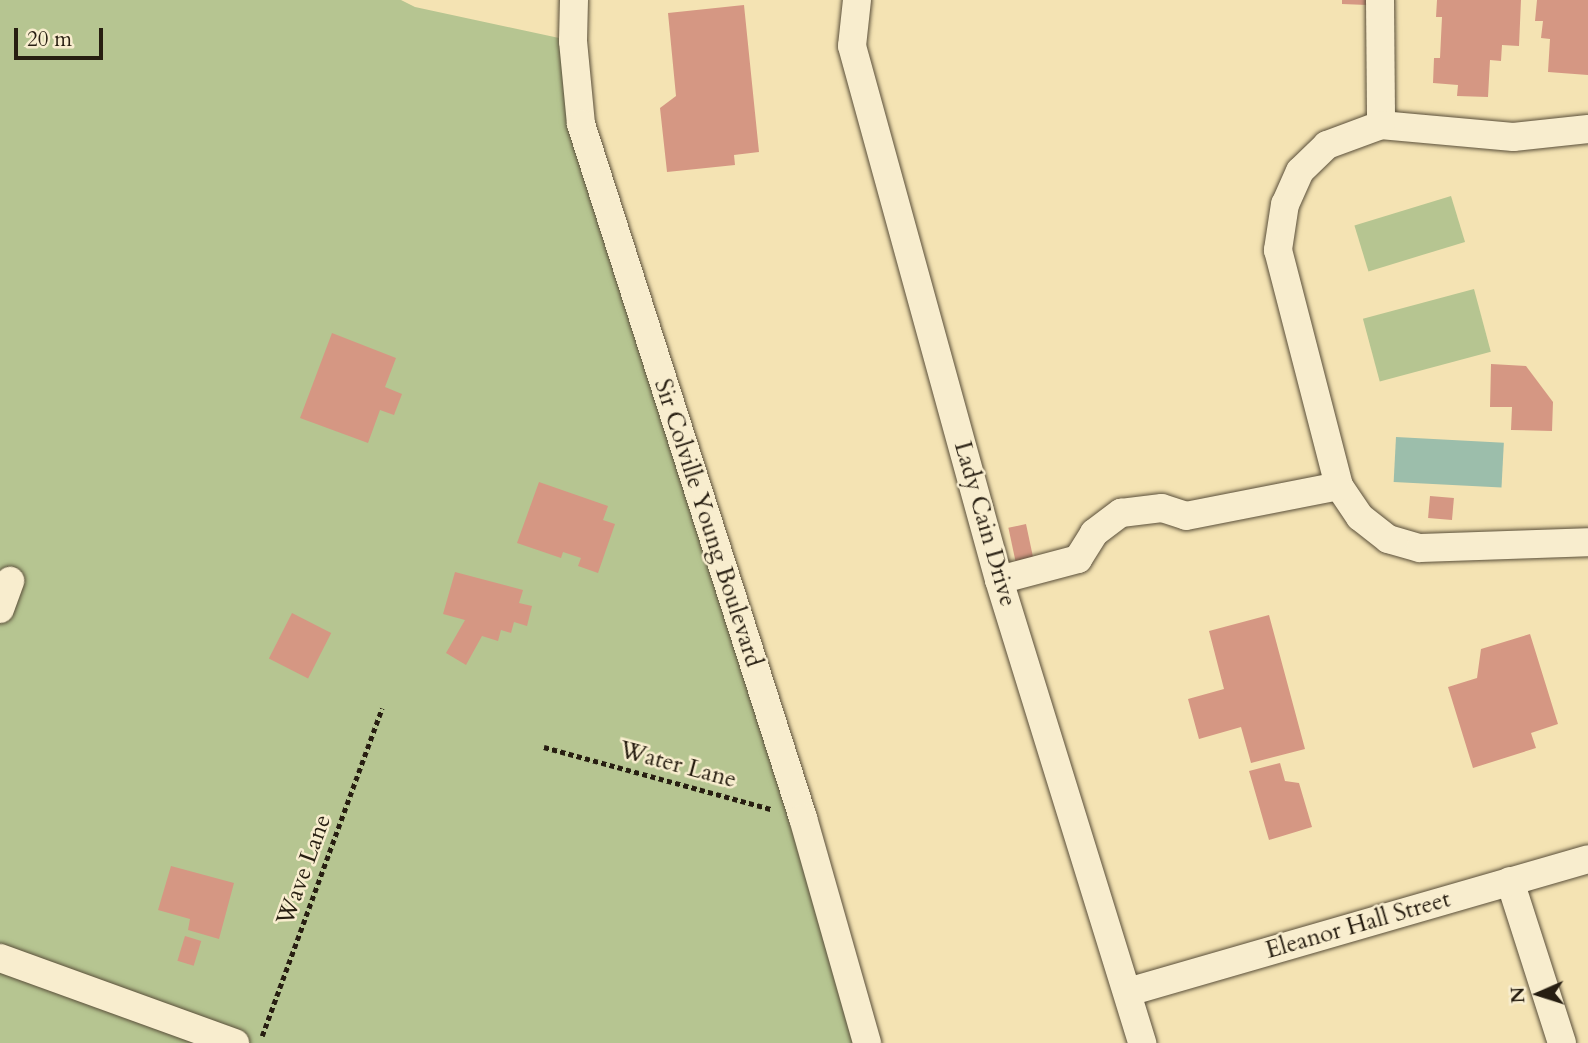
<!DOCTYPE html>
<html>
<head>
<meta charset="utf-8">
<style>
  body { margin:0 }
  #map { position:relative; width:1588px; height:1043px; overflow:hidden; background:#f4e3b3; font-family:Cardo,serif }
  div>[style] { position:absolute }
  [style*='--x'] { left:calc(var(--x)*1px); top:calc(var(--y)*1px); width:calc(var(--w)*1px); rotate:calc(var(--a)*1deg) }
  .green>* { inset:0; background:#b6c591; transform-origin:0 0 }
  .water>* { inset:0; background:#9cbeab; transform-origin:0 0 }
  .building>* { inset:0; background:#d59783; transform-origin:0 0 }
  .path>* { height:4.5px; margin-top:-2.25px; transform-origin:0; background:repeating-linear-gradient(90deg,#271e11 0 5px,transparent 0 8.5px) }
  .roads { filter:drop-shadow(0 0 2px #5a4f3a) drop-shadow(0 0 2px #5a4f3a) }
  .minor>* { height:28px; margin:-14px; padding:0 14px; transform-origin:14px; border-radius:14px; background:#f8edce }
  span { translate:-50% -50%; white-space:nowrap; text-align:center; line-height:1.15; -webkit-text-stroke:5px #f8edce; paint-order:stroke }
  .street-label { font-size:24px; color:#271e11 }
  .north { position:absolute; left:1504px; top:959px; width:70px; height:70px; -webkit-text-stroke:5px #f8edce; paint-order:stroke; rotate:267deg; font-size:19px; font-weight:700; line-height:28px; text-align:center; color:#271e11 }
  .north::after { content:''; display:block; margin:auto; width:24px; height:32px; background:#271e11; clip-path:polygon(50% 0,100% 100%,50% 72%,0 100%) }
  .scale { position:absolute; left:14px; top:28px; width:89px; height:32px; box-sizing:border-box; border:4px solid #271e11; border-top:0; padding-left:9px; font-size:21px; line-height:24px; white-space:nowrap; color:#271e11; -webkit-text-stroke:5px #f8edce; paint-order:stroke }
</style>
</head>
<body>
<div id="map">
  <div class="green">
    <div style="clip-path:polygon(0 0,401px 0,415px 7px,573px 41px,581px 124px,864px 1043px,0 1043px)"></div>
    <div style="left:1451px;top:196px;width:48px;height:101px;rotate:73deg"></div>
    <div style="left:1474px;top:289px;width:65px;height:115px;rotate:75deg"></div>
  </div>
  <div class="water">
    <div style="left:1396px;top:437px;width:108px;height:45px;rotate:3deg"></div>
  </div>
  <div class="building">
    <div style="clip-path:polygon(1342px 0,1368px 0,1367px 5px,1342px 4px)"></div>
    <div style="clip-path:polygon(1437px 0,1521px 0,1519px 46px,1502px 45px,1501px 61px,1490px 60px,1488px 97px,1457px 96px,1458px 85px,1433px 83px,1434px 58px,1440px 58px,1442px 17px,1436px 17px)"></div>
    <div style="clip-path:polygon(1537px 0,1588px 0,1588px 75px,1548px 72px,1550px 39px,1541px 38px,1543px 21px,1535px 21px)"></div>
    <div style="clip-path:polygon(744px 5px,759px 152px,734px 155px,735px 165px,667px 172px,660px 108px,676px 96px,668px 13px)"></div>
    <div style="clip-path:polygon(332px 333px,396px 358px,385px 387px,402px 394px,394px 415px,380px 410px,368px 443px,300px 418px)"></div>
    <div style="clip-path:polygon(1491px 364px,1526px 366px,1553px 402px,1552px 431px,1511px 430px,1512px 407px,1490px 407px)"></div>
    <div style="clip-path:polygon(539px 482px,608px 506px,603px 520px,615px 524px,598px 573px,578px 566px,581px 558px,563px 552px,561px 558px,517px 543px)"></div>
    <div style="left:1430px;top:496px;width:24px;height:22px;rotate:5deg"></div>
    <div style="left:1026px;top:524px;width:34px;height:18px;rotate:78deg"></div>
    <div style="clip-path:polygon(455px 572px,523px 590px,519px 603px,532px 606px,527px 626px,514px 622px,511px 633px,501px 630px,498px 641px,482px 636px,466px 665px,446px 653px,465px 620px,443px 614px)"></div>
    <div style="left:292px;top:613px;width:44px;height:51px;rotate:27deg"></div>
    <div style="clip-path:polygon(1269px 615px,1305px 749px,1251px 763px,1241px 727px,1199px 739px,1188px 699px,1224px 689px,1209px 631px)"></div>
    <div style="clip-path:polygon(1530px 634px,1558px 724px,1531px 733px,1536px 748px,1473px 768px,1448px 687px,1477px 678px,1481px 649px)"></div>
    <div style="clip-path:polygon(1280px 763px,1285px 781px,1299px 783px,1312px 827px,1269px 840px,1249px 771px)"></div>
    <div style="clip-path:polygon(171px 866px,234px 883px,219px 939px,188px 930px,190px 919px,158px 910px)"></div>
    <div style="left:185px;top:936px;width:17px;height:26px;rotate:17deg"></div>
  </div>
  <div class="path">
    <div style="--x:544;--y:747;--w:235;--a:15.3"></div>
    <div style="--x:262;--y:1036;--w:349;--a:-69.9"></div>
  </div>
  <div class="roads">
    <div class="minor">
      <div style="--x:574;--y:0;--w:41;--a:91.4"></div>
      <div style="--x:573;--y:41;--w:83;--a:84.5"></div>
      <div style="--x:581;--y:124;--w:729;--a:72.26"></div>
      <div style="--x:803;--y:818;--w:234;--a:74.1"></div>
      <div style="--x:857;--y:0;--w:46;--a:96.2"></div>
      <div style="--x:852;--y:46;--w:554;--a:74.61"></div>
      <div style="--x:999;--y:580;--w:485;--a:72.8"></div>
      <div style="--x:1380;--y:0;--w:125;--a:89.5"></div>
      <div style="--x:1588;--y:129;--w:75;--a:173.9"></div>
      <div style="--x:1513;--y:137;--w:133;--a:-174.8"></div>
      <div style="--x:1381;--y:125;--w:58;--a:159.7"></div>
      <div style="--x:1327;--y:145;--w:37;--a:136"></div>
      <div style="--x:1300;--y:171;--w:36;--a:114"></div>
      <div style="--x:1285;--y:204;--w:47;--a:98.7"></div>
      <div style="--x:1278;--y:250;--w:244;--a:75.5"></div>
      <div style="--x:1339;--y:486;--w:37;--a:56"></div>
      <div style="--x:1360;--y:517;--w:36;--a:38"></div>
      <div style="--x:1388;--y:539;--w:33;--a:16"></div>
      <div style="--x:1420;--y:548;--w:168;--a:-2"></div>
      <div style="--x:999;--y:580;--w:82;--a:-14.9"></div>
      <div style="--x:1078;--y:559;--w:31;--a:-58"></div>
      <div style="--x:1094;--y:533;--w:34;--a:-37"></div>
      <div style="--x:1121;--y:513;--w:41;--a:-7"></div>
      <div style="--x:1162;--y:508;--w:25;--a:18"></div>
      <div style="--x:1186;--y:516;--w:156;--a:-11.1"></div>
      <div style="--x:0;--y:609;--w:30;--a:-70"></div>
      <div style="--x:1510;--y:881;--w:170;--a:72.2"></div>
      <div style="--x:0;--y:958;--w:250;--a:19.9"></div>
      <div style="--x:1128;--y:992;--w:479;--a:-16.1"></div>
    </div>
  </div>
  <div class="street-label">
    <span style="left:708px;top:523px;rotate:72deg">Sir Colville Young Boulevard</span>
    <span style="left:985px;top:524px;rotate:74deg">Lady Cain Drive</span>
    <span style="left:678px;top:765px;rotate:15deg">Water Lane</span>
    <span style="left:304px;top:870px;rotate:-70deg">Wave Lane</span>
    <span style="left:1358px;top:925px;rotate:-16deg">Eleanor Hall Street</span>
  </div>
  <div class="north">N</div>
  <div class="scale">20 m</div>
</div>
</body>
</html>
